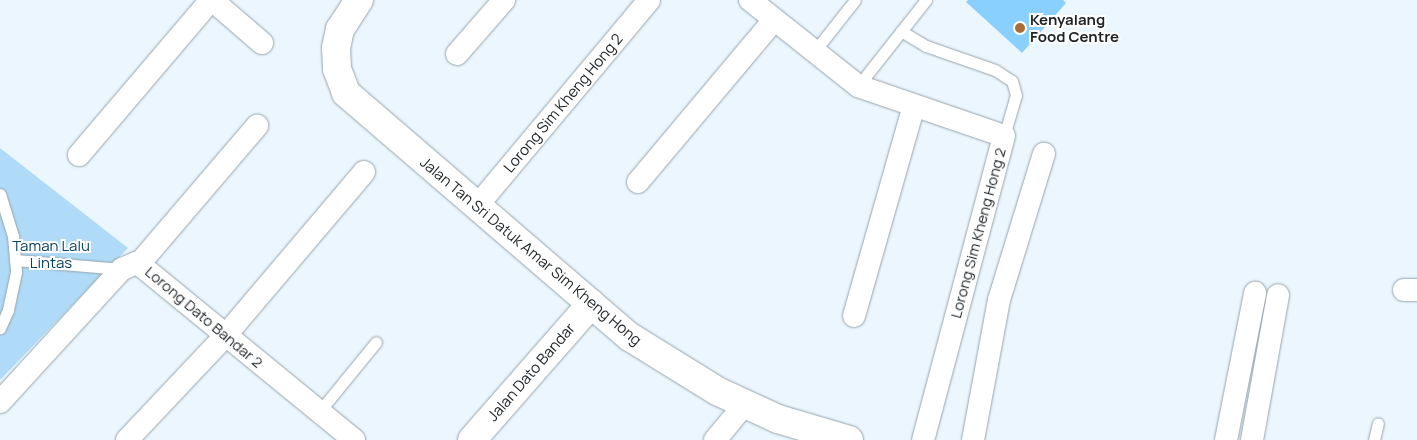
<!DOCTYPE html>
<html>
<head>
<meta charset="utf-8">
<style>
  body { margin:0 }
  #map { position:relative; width:1417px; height:440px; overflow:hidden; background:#ebf6fe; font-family:Manrope,sans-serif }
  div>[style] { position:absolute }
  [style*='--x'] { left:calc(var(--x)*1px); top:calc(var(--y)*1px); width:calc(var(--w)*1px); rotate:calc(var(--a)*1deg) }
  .green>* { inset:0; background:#b0dbf8 }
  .building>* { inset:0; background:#8ad0fe }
  .roads { filter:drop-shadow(0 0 1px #97a4ac) drop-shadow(0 0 1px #97a4ac) }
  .service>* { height:11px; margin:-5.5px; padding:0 5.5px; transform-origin:5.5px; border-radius:5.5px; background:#fff }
  .minor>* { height:22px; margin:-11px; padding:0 11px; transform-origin:11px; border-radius:11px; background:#fff }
  .tertiary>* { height:28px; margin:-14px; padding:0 14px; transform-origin:14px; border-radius:14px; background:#fff }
  .dots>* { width:14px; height:14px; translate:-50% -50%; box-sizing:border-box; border:2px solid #fff; border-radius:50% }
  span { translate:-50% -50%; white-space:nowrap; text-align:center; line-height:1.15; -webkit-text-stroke:4px #fff; paint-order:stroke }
  .poi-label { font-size:15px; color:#1e2326; font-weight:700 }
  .left { translate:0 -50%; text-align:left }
  .street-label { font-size:15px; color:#1e2326 }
  .park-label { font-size:15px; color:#0a4361 }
</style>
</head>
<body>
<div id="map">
  <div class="green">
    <div style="clip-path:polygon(0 148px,128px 248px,0 380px)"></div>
  </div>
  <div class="building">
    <div style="clip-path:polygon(968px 0,1063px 0,1066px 3px,1022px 53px,966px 2px)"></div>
  </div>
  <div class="roads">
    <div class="service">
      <div style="--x:901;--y:31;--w:29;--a:31"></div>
      <div style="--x:926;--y:46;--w:73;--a:19.2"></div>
      <div style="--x:995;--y:70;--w:20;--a:33"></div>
      <div style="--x:1012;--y:81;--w:15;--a:74"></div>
      <div style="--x:1016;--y:95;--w:43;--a:106.3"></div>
      <div style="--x:814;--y:52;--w:66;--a:-51.7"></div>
      <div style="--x:858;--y:86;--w:110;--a:-51.7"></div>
      <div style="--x:0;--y:194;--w:44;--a:72.8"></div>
      <div style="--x:13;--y:236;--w:36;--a:85"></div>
      <div style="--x:16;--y:272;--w:39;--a:102"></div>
      <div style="--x:8;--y:310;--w:20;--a:114"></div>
      <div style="--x:15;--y:260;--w:107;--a:4.8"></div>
      <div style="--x:319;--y:412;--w:90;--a:-50.8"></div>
      <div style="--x:1374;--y:440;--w:17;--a:-77"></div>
    </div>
    <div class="minor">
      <div style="--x:212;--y:0;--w:66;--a:40.7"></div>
      <div style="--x:750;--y:0;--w:138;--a:38.5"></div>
      <div style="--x:858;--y:86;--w:154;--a:18.9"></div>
      <div style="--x:1004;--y:136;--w:315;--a:104.9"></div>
      <div style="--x:457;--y:54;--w:72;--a:-49"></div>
      <div style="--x:79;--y:155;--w:204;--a:-49.6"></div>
      <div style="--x:638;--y:182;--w:212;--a:-50"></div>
      <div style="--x:477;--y:206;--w:268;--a:-50.1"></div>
      <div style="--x:139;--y:264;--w:182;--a:-49.5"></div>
      <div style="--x:1404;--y:290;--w:13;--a:0"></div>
      <div style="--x:854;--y:316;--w:218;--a:-74.1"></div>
      <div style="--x:0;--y:402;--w:180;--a:-47.5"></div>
      <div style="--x:122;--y:269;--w:15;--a:-23"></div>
      <div style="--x:136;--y:263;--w:3;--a:18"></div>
      <div style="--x:139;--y:264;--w:278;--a:39.3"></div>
      <div style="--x:127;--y:440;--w:143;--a:-46.7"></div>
      <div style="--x:225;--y:336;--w:215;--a:-49.7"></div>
      <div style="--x:715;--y:440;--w:47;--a:-50.2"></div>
      <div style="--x:973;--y:440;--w:142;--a:-79.5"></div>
      <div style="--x:999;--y:300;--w:153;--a:-72.9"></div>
      <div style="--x:1226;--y:440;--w:150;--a:-78.8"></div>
      <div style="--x:1252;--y:440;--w:147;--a:-79.8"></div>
    </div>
    <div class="tertiary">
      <div style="--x:359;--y:0;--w:35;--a:123"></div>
      <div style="--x:340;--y:29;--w:19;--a:102"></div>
      <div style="--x:336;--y:48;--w:21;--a:87"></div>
      <div style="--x:337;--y:69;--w:26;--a:69"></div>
      <div style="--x:346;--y:93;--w:374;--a:40.7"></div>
      <div style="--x:630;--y:337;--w:102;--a:31.8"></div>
      <div style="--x:717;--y:391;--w:67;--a:24.7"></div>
      <div style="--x:778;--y:419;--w:74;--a:16.5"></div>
      <div style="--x:472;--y:440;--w:181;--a:-48.8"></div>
    </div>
  </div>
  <div class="dots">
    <div style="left:1020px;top:28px;background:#ac6c35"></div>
  </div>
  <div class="poi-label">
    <span class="left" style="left:1030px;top:28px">Kenyalang<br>Food Centre</span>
  </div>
  <div class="street-label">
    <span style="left:563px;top:103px;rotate:-50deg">Lorong Sim Kheng Hong 2</span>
    <span style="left:978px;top:233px;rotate:-75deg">Lorong Sim Kheng Hong 2</span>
    <span style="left:531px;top:251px;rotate:40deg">Jalan Tan Sri Datuk Amar Sim Kheng Hong</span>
    <span style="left:204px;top:317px;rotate:40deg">Lorong Dato Bandar 2</span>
    <span style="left:531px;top:372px;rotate:-49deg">Jalan Dato Bandar</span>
  </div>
  <div class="park-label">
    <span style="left:51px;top:254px">Taman Lalu<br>Lintas</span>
  </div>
</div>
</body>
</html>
